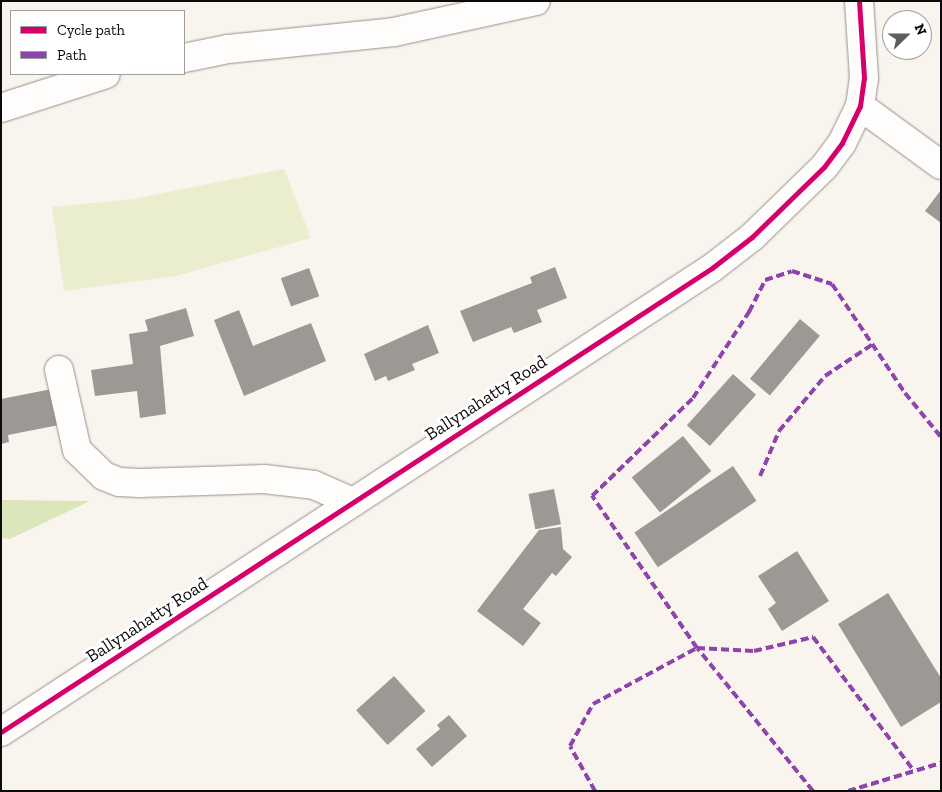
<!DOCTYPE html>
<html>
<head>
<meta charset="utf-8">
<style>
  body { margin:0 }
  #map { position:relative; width:942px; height:792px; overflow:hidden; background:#faf4ee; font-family:"Zilla Slab",serif }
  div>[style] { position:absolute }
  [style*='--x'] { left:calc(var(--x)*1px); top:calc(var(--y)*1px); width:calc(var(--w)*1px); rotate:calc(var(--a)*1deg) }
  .green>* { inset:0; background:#eaeece }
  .forest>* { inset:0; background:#dce6bb }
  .building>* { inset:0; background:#9c9894; transform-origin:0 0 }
  .roads { filter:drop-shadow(0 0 1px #93908d) drop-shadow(0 0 1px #93908d) }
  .minor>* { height:28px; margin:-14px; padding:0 14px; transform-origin:14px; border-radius:14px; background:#fefdfc }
  .quiet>* { height:4px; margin-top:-2px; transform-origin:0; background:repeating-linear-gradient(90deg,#8e44ad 0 8px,transparent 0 12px) }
  .cycleway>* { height:5px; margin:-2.5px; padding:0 2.5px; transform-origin:2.5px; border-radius:2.5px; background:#d6006c }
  span { translate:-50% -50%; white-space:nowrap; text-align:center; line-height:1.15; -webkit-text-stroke:5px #fff; paint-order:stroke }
  .street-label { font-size:18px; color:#0b0b0b }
  .frame { position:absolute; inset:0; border:2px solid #0b0b0b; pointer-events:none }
  .legend { position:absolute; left:10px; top:10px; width:175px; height:65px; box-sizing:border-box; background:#fff; border:1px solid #9d9d9d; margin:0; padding:6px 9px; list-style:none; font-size:15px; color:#0b0b0b }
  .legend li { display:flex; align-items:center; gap:10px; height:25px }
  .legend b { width:25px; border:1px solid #9d9d9d }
  .north { position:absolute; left:882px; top:10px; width:50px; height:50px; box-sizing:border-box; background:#fff; border:1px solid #9d9d9d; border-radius:50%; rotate:68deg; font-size:14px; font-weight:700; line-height:20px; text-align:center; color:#0b0b0b }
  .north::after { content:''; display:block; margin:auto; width:18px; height:22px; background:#5f5d5a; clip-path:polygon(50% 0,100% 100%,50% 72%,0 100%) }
</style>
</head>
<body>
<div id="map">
  <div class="green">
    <div style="clip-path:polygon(284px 169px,311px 238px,176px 276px,64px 291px,52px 207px,134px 199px)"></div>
  </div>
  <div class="forest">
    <div style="clip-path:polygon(1px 500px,90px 501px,10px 539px,1px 538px)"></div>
  </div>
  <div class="building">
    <div style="clip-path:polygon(941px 190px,941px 223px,925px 211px)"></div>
    <div style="clip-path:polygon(555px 267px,567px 298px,537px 310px,542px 322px,514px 333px,511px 327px,473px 342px,460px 311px,532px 283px,530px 277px)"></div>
    <div style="left:309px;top:268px;width:30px;height:30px;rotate:70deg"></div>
    <div style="clip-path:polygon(186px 308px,194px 336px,160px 346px,166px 414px,140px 418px,137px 391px,95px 396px,91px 370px,133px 364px,129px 334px,148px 331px,145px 320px)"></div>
    <div style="clip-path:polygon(239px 310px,253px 346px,311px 323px,326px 361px,244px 396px,214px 320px)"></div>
    <div style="left:800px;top:319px;width:26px;height:78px;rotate:40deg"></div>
    <div style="clip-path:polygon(428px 325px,439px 353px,412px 364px,415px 370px,388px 381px,386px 376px,375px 381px,364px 354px)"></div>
    <div style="left:733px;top:374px;width:31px;height:69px;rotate:42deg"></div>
    <div style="clip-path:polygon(57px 388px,64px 424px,8px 435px,9px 442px,1px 444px,1px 399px)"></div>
    <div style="left:683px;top:436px;width:45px;height:66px;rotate:51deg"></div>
    <div style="left:733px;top:466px;width:42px;height:119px;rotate:56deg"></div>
    <div style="left:554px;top:489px;width:36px;height:26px;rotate:79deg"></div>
    <div style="clip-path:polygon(561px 527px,563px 549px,572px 557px,556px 576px,552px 573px,523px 609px,541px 623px,523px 646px,477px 611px,539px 530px)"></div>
    <div style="clip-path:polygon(797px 551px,829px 601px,782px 631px,768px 609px,776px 603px,758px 576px)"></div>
    <div style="clip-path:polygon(888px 593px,941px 678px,941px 702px,901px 727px,838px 624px)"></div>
    <div style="left:394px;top:676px;width:47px;height:51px;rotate:48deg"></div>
    <div style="clip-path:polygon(449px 715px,467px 736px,432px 767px,416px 749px,440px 729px,437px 725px)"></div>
  </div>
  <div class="roads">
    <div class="minor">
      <div style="--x:184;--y:58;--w:45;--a:-11.6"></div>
      <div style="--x:228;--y:49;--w:167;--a:-5.8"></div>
      <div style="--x:394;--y:32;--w:145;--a:-12.3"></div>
      <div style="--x:860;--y:106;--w:100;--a:36.1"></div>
      <div style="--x:1;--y:108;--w:110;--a:-17.9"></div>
      <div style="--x:59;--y:370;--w:82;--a:77.3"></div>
      <div style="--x:77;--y:450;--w:37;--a:44"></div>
      <div style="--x:104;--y:476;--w:16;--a:22"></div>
      <div style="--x:119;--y:482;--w:21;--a:3"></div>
      <div style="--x:140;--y:483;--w:124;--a:-1.8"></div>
      <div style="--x:264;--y:479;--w:50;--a:6.8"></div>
      <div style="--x:314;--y:485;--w:43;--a:23.6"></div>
      <div style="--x:1;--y:732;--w:849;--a:-33.13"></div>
      <div style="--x:712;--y:268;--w:51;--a:-37.8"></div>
      <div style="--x:752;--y:237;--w:100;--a:-44.2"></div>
      <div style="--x:824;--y:167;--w:30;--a:-53"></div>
      <div style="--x:842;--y:143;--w:41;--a:-64.1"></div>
      <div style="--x:860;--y:106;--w:28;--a:-82"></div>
      <div style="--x:864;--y:78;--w:77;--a:-93.7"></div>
    </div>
  </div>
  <div class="quiet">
    <div style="--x:760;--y:476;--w:49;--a:-67.1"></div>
    <div style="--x:779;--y:431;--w:72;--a:-50.1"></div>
    <div style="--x:825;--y:376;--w:58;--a:-33.7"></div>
    <div style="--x:595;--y:791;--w:51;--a:-119.1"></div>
    <div style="--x:570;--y:746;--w:48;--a:-61.3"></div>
    <div style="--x:593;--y:704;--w:118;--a:-28.3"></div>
    <div style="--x:697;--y:648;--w:57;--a:3"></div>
    <div style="--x:754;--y:651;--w:61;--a:-13.3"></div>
    <div style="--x:813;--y:637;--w:168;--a:53"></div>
    <div style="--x:813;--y:791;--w:184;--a:-129"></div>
    <div style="--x:697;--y:648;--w:185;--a:-124.6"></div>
    <div style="--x:592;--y:496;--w:141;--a:-44.1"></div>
    <div style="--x:693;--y:398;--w:103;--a:-56.9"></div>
    <div style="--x:749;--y:312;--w:36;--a:-63"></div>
    <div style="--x:765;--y:280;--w:28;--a:-18"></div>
    <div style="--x:792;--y:271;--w:42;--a:18"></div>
    <div style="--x:832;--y:284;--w:131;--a:56.2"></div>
    <div style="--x:905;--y:393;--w:57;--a:50.7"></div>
    <div style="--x:848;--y:791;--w:97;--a:-16.8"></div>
  </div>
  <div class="cycleway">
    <div style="--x:1;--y:732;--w:849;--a:-33.13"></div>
    <div style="--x:712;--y:268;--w:51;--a:-37.8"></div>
    <div style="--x:752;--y:237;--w:100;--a:-44.2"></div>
    <div style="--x:824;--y:167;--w:30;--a:-53"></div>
    <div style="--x:842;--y:143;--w:41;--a:-64.1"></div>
    <div style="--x:860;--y:106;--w:28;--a:-82"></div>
    <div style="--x:864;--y:78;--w:77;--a:-93.7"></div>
  </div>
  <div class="street-label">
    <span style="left:486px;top:398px;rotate:-33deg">Ballynahatty Road</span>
    <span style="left:147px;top:620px;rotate:-33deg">Ballynahatty Road</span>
  </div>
  <div class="frame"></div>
  <ul class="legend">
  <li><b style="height:6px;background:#d6006c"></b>Cycle path</li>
  <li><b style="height:6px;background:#8e44ad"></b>Path</li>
  </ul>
  <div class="north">N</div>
</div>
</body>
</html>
